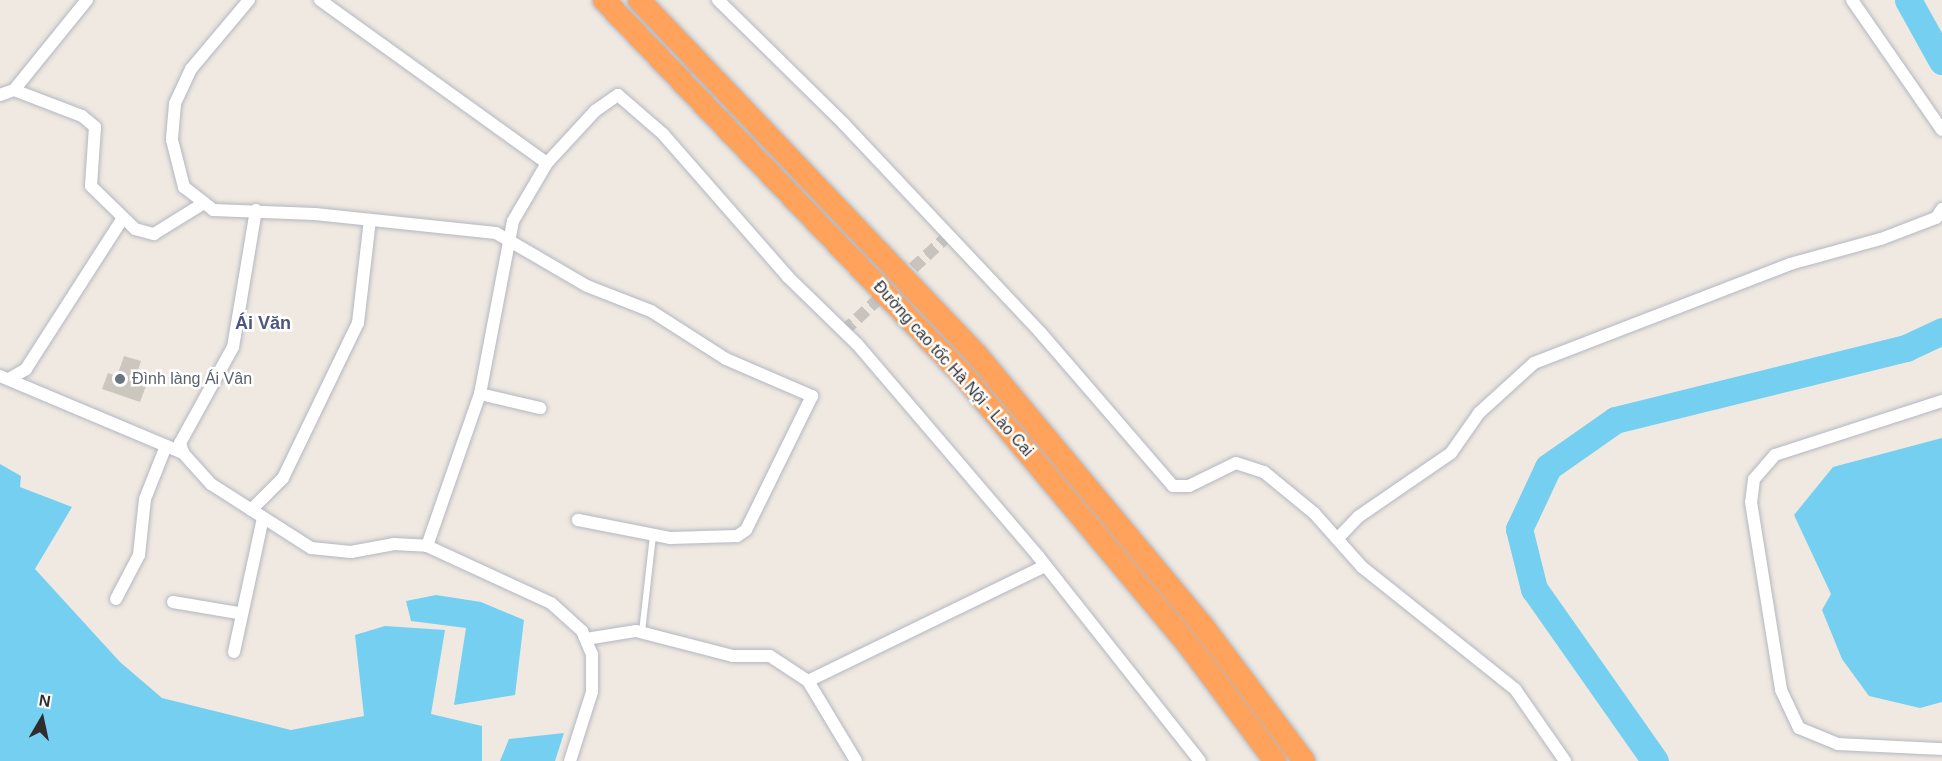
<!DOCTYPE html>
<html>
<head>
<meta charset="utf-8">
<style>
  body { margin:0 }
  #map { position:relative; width:1942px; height:761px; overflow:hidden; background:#efe9e1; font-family:Helvetica,sans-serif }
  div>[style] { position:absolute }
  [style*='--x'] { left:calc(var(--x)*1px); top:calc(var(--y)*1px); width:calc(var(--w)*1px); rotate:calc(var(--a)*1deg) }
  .water>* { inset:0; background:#75cff0 }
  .river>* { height:27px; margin:-13.5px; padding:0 13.5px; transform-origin:13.5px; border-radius:13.5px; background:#75cff0 }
  .building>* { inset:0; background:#cbc7bf }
  .street-tunnel>* { height:12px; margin-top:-6px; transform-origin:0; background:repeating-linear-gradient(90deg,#c8c4bd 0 12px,transparent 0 18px) }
  .roads { filter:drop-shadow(0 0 2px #b4b7c1) drop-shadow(0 0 2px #b4b7c1) }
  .lane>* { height:6px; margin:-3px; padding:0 3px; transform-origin:3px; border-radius:3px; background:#fff }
  .street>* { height:12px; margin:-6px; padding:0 6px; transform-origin:6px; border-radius:6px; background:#fff }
  .highway>* { height:22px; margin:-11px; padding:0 11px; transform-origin:11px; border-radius:11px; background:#ffa35c }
  .dots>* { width:16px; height:16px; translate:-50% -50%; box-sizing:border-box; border:3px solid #fff; border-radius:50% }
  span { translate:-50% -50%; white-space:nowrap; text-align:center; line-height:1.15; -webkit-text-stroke:5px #fff; paint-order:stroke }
  .street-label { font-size:16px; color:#2e2e2e }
  .worship-label { font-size:16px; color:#5b616d }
  .left { translate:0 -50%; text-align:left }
  .neighbourhood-label { font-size:18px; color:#4d5680; font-weight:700 }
  .north { position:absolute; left:12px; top:689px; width:60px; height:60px; -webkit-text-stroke:4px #fff; paint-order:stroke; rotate:9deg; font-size:16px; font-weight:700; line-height:24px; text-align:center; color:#2e2e2e }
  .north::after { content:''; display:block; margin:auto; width:21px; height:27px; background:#2e2e2e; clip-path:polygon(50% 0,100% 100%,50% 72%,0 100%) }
</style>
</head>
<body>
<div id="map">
  <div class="water">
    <div style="clip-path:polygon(1942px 438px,1942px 702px,1920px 708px,1869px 696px,1842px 659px,1822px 610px,1831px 594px,1794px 515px,1833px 467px)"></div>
    <div style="clip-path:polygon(0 464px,21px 476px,20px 487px,72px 507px,35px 569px,120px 662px,162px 698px,291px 730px,364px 716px,355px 635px,385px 626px,445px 630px,431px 714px,482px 726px,482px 761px,0 761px)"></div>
    <div style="clip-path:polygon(436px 595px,481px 602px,524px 620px,515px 695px,454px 705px,466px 628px,411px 621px,406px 601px)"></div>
    <div style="clip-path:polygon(564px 733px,555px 761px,500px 761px,509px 739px)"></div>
  </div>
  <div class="river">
    <div style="--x:1908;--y:0;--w:70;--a:60.9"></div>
    <div style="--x:1655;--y:761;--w:210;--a:-125.1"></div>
    <div style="--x:1534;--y:589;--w:62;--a:-104"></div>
    <div style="--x:1519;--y:529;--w:68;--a:-64.9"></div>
    <div style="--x:1548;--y:467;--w:82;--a:-35"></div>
    <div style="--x:1615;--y:420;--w:300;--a:-13.9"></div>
    <div style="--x:1906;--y:348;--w:40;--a:-25"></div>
  </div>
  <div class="building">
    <div style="clip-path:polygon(124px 356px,141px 361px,134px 382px,146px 386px,140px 402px,102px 389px,108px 373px,117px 376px)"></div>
  </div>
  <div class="street-tunnel">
    <div style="--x:900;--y:280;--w:67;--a:-42.6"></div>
    <div style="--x:844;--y:331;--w:59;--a:-42.9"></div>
  </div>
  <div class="roads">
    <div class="lane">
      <div style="--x:642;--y:632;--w:98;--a:-83.5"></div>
    </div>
    <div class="street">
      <div style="--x:249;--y:0;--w:90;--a:130"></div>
      <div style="--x:191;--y:69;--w:38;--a:115"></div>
      <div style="--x:175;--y:104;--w:36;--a:95"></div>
      <div style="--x:172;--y:140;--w:49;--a:75.7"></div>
      <div style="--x:184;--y:187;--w:37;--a:38"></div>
      <div style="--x:213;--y:210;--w:102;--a:2.2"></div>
      <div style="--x:315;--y:214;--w:182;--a:6"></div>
      <div style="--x:496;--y:233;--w:105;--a:30.2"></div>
      <div style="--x:587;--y:286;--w:69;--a:21.3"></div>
      <div style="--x:651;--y:311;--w:89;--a:32.6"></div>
      <div style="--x:726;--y:359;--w:94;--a:23.3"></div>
      <div style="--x:812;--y:396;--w:149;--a:116.2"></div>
      <div style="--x:746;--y:530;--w:11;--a:146"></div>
      <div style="--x:737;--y:536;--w:67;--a:178.3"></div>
      <div style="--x:670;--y:538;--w:94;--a:-168.9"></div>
      <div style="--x:320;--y:0;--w:279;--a:35.7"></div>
      <div style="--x:718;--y:0;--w:177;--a:44.5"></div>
      <div style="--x:844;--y:124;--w:286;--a:46.7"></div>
      <div style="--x:1040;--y:332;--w:203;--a:49.2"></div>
      <div style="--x:1173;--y:486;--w:16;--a:0"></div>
      <div style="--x:1189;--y:486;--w:52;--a:-26.1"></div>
      <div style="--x:1236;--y:463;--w:29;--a:18"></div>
      <div style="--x:1264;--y:472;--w:65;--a:39.4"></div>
      <div style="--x:1314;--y:513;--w:72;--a:48.4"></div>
      <div style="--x:1362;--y:567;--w:196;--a:38.6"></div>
      <div style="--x:1515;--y:689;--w:88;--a:55.2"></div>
      <div style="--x:1852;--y:0;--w:158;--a:55.3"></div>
      <div style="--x:14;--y:90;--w:116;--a:-51"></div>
      <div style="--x:0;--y:95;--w:15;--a:-20"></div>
      <div style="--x:14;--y:90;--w:73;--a:20.9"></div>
      <div style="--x:82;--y:116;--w:17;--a:40"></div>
      <div style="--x:95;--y:127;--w:59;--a:93.9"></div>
      <div style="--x:91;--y:186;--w:62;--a:44.3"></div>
      <div style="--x:135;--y:229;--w:20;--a:15"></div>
      <div style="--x:154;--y:234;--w:59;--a:-31.8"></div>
      <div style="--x:256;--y:210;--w:139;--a:99.5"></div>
      <div style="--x:233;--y:347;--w:110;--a:118.9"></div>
      <div style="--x:180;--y:443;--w:10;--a:73"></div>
      <div style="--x:183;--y:453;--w:42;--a:47.9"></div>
      <div style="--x:211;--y:484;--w:119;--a:32.6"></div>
      <div style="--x:311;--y:548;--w:40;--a:5.7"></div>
      <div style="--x:351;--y:552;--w:44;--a:-10.5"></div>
      <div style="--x:394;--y:544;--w:33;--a:3"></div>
      <div style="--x:427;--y:546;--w:136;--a:24.7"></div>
      <div style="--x:551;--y:603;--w:42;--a:42.1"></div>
      <div style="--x:582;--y:631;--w:25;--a:67"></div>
      <div style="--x:592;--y:654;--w:38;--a:90"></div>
      <div style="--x:592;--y:692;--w:72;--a:107.7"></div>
      <div style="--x:0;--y:376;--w:199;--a:22.8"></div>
      <div style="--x:9;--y:379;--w:20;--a:-30"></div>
      <div style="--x:26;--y:369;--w:179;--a:-57.3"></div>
      <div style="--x:480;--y:394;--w:62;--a:13.1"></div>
      <div style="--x:1942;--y:401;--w:176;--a:162.1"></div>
      <div style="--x:1775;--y:455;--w:32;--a:131"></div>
      <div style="--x:1754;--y:479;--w:23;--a:97"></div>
      <div style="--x:1751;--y:502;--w:190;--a:80.9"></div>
      <div style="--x:1781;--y:690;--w:42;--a:64.7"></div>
      <div style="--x:1799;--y:728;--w:42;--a:22.3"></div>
      <div style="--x:1838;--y:744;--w:104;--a:2.8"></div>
      <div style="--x:251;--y:510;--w:45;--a:-45"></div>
      <div style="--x:283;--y:478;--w:172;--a:-64.2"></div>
      <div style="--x:358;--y:323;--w:104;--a:-83.4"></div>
      <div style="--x:1337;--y:539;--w:30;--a:-46"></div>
      <div style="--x:1358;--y:517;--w:113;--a:-34.5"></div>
      <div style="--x:1451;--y:453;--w:49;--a:-55"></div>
      <div style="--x:1479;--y:413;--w:74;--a:-42.3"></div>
      <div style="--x:1534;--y:363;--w:274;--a:-21.1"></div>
      <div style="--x:1790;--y:264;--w:94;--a:-15.4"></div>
      <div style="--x:1881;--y:239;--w:59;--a:-20.9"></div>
      <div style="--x:1936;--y:218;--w:11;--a:-56"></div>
      <div style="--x:427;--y:546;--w:161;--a:-70.8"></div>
      <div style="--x:480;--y:394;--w:176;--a:-79.2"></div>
      <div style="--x:513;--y:221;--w:67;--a:-59.6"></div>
      <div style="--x:547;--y:163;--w:71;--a:-47.3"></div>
      <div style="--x:595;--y:111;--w:28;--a:-35"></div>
      <div style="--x:618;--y:95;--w:60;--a:40.9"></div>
      <div style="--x:663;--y:134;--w:190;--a:48.8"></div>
      <div style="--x:788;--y:277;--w:96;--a:44.2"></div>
      <div style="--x:857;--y:344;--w:279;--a:49.5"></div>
      <div style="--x:1038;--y:556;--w:261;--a:51.7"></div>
      <div style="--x:116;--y:599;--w:50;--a:-62.4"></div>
      <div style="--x:139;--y:555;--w:56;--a:-83.9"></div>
      <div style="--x:145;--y:499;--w:57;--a:-68.4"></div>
      <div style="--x:173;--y:602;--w:66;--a:9.6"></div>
      <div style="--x:586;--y:639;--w:51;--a:-9.1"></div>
      <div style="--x:636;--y:631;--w:100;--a:14.5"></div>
      <div style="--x:733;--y:656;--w:37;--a:0"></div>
      <div style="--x:770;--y:656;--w:45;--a:33.3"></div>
      <div style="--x:808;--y:681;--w:93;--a:59"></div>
      <div style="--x:234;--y:652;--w:137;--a:-77.8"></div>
      <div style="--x:808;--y:681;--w:263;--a:-25.9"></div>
    </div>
    <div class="highway">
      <div style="--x:604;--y:0;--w:516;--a:46.26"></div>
      <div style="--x:961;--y:373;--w:351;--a:50.1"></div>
      <div style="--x:1186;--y:642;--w:149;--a:53.2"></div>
      <div style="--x:639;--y:0;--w:490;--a:46.4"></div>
      <div style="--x:977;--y:355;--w:351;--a:50.2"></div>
      <div style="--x:1202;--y:625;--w:170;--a:53.1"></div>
    </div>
  </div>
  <div class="dots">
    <div style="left:120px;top:379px;background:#6b7280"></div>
  </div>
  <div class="street-label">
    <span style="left:953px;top:369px;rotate:48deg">Đường cao tốc Hà Nội - Lào Cai</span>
  </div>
  <div class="worship-label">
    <span class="left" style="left:132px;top:379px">Đình làng Ái Vân</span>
  </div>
  <div class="neighbourhood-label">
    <span style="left:263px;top:323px">Ái Văn</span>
  </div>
  <div class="north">N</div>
</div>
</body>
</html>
